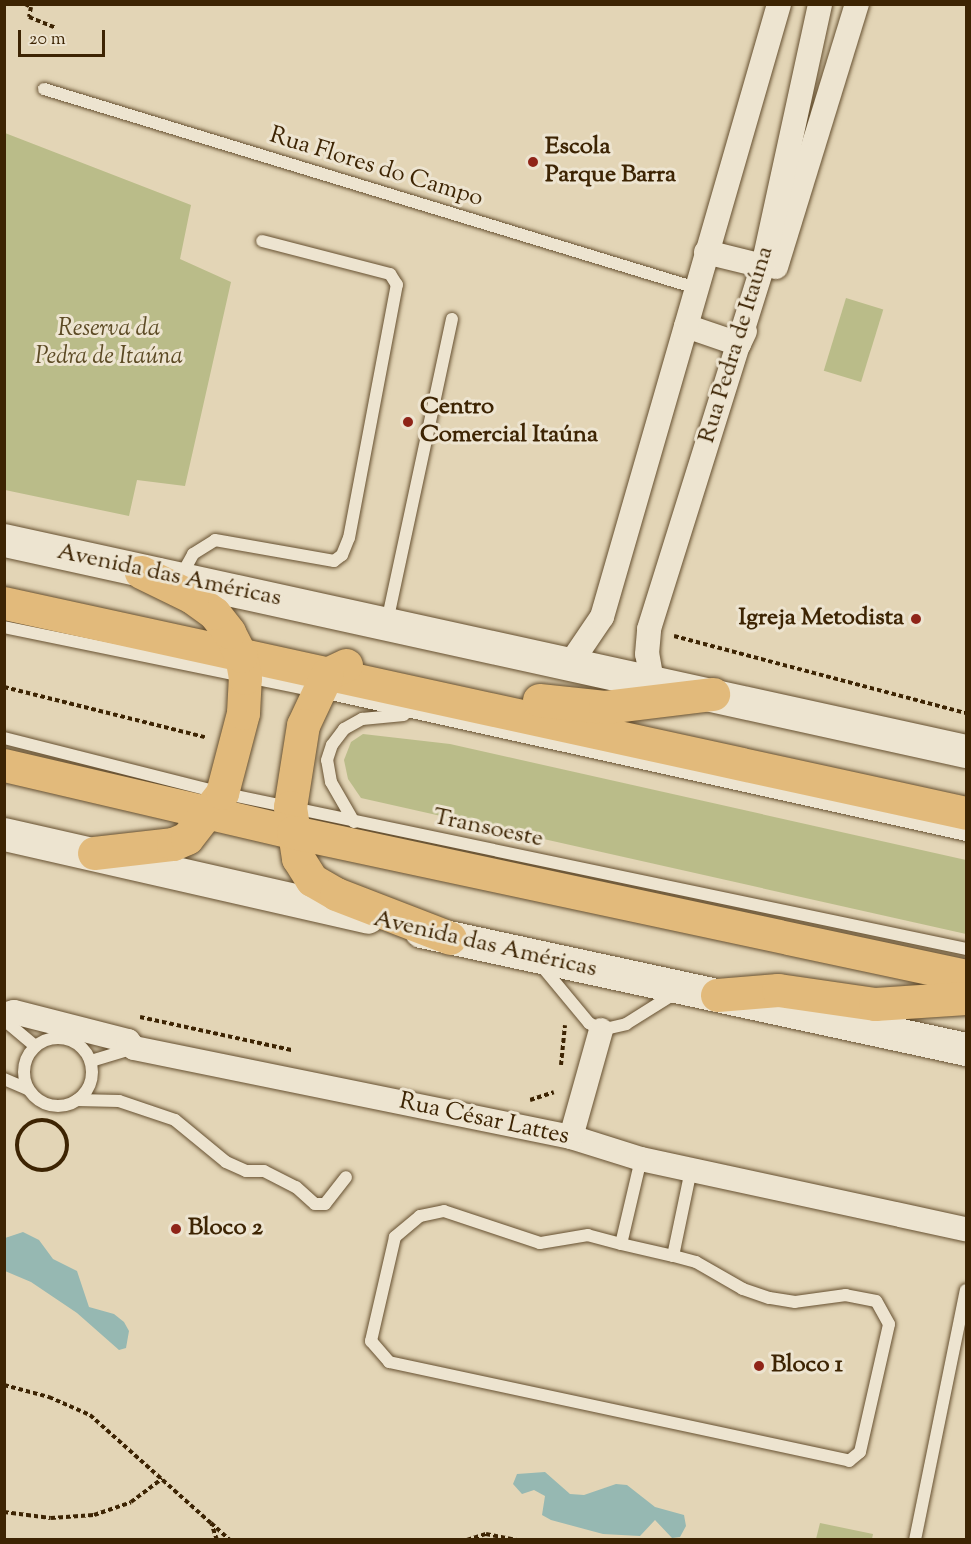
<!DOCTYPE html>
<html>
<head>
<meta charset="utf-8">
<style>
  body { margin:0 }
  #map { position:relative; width:971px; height:1544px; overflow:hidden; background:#e3d5b6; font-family:"Sorts Mill Goudy",serif }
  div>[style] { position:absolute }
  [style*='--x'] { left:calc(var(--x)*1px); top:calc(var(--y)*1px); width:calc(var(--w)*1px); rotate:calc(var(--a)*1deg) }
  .green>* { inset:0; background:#babc89; transform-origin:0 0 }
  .water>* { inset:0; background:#96b8b2 }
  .path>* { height:4px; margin-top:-2px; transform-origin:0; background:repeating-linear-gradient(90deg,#3d2403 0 4.5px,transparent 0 7.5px) }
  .path>.ring { margin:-2px; padding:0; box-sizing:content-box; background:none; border:4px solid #3d2403; border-radius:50% }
  .roads { filter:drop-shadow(0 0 2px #665030) drop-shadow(0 0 2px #665030) }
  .service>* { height:12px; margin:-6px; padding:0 6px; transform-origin:6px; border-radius:6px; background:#ede4d0 }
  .service>.ring { margin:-6px; padding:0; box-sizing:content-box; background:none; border:12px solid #ede4d0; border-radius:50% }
  .minor>* { height:24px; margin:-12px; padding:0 12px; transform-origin:12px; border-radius:12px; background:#ede4d0 }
  .secondary>* { height:33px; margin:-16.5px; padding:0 16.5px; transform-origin:16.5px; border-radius:16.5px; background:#ede4d0 }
  .trunk>* { height:33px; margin:-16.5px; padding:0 16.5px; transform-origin:16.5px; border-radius:16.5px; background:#e2ba7b }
  .dots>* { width:16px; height:16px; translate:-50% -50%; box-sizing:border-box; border:3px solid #ede4d0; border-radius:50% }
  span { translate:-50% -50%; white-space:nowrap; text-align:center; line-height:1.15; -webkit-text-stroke:6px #ede4d0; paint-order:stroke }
  .poi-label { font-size:24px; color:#3d2403; font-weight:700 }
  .left { translate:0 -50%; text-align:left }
  .right { translate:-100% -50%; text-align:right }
  .street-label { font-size:24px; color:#3d2403 }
  .park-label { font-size:24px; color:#5c4a24; font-style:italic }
  .frame { position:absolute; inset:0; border:6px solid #3d2403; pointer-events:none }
  .scale { position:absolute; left:18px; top:30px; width:87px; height:27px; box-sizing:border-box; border:3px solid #3d2403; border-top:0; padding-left:8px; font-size:18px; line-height:21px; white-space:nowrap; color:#3d2403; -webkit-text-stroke:4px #ede4d0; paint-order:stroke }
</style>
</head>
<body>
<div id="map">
  <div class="green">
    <div style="clip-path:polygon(5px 133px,191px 205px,180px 259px,231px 282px,185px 486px,137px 480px,129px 516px,5px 490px)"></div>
    <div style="left:846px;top:298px;width:39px;height:76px;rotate:17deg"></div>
    <div style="clip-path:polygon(363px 734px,450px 744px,966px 860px,966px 934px,361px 798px,348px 779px,344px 760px,351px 742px)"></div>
    <div style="clip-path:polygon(820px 1523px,873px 1534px,872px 1539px,816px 1539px)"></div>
  </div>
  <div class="water">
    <div style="clip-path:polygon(23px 1232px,39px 1240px,53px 1259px,77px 1271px,89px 1307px,114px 1314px,124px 1322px,129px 1331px,126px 1348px,119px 1350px,77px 1313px,31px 1282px,5px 1271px,5px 1238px)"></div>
    <div style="clip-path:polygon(545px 1472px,570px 1494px,584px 1495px,616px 1484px,627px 1485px,655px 1507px,684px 1515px,686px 1526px,680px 1537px,672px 1538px,655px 1520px,640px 1536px,603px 1534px,551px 1520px,542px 1515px,545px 1496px,534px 1490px,522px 1494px,513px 1484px,517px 1474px)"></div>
  </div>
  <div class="path">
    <div style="--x:25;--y:4;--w:7;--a:27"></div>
    <div style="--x:31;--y:7;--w:10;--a:101"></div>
    <div style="--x:29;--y:17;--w:29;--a:22"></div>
    <div style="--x:674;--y:636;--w:302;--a:14.8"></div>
    <div style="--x:4;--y:687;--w:207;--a:14"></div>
    <div style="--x:140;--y:1017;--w:155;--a:12.3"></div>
    <div style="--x:561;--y:1065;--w:40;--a:-84.3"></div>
    <div style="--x:530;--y:1100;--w:25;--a:-18"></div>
    <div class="ring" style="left:17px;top:1120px;width:46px;height:46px"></div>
    <div style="--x:4;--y:1385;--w:47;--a:14.9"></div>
    <div style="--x:49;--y:1397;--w:45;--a:23.7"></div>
    <div style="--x:90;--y:1415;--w:162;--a:41.8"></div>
    <div style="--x:4;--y:1512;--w:47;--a:7.3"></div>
    <div style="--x:51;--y:1518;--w:43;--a:-4"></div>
    <div style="--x:94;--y:1515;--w:39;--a:-19"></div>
    <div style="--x:131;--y:1502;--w:39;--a:-37"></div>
    <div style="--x:217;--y:1540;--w:18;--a:-109"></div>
    <div style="--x:211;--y:1523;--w:25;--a:42"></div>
    <div style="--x:467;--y:1540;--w:20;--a:-18"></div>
    <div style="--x:486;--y:1534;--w:31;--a:11"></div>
  </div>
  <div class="roads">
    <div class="service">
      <div style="--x:44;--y:89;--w:682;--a:16.97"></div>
      <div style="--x:181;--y:576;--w:25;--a:-61"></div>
      <div style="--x:193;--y:554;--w:26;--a:-32"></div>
      <div style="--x:215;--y:540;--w:121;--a:10"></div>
      <div style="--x:334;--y:561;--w:10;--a:-37"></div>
      <div style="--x:342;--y:555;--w:18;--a:-68"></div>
      <div style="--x:349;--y:538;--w:258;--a:-79.3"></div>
      <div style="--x:397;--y:285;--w:13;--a:-122"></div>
      <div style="--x:390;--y:274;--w:132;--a:-165.5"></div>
      <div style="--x:387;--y:622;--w:310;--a:-77.9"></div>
      <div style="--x:4;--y:627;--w:319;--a:11.6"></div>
      <div style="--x:317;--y:691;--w:665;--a:12.51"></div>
      <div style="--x:4;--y:738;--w:225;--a:14.2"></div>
      <div style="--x:222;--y:793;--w:760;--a:11.84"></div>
      <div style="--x:354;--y:822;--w:46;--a:-119.9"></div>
      <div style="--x:331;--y:782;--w:22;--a:-100"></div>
      <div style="--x:327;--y:760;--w:16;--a:-72"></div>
      <div style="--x:332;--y:745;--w:20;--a:-53"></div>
      <div style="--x:344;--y:729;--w:21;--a:-29"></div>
      <div style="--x:362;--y:719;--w:42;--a:-5.4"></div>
      <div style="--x:540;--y:964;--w:77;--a:50.3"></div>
      <div style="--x:589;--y:1023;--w:14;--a:30"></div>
      <div style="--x:601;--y:1030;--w:26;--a:-13"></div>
      <div style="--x:626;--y:1024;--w:60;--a:-32.1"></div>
      <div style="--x:4;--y:1020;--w:40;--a:40"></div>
      <div class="ring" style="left:24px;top:1038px;width:56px;height:56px"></div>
      <div style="--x:91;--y:1061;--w:45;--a:-16.8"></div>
      <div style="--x:4;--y:1079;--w:26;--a:23"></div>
      <div style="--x:77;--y:1100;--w:42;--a:1.4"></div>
      <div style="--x:119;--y:1101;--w:59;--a:18.7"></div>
      <div style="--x:175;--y:1120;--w:66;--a:39.5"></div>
      <div style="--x:226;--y:1162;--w:22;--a:24"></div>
      <div style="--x:246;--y:1171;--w:18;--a:0"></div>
      <div style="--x:264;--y:1171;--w:36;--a:27"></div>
      <div style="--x:296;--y:1187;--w:25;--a:42"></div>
      <div style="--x:315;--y:1204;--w:10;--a:0"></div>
      <div style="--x:325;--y:1204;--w:34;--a:-52"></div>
      <div style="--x:641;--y:1159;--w:87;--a:103.2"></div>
      <div style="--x:621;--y:1244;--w:53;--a:13"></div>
      <div style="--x:673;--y:1256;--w:88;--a:-78.2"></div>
      <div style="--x:621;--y:1244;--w:34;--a:-165"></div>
      <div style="--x:588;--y:1235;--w:49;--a:170.5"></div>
      <div style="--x:540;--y:1243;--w:101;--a:-161.6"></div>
      <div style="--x:444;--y:1211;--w:25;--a:168"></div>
      <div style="--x:420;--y:1216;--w:33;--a:140"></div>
      <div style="--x:395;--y:1237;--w:107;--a:103"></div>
      <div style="--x:371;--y:1341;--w:28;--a:49"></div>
      <div style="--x:389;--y:1362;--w:471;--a:12.1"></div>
      <div style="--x:849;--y:1461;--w:14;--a:-39"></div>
      <div style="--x:860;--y:1452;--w:131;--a:-77.2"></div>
      <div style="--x:889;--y:1324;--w:26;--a:-119"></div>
      <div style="--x:876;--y:1301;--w:31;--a:-169"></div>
      <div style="--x:846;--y:1295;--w:51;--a:172.2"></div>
      <div style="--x:795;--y:1302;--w:26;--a:-171"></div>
      <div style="--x:769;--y:1298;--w:28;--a:-161"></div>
      <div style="--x:743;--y:1289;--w:54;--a:-150.1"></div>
      <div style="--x:696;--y:1262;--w:24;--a:-165"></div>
      <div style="--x:915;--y:1540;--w:255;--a:-78.5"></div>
    </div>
    <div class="minor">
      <div style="--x:706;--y:252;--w:59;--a:13.8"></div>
      <div style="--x:776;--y:267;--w:275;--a:-72.9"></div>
      <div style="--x:686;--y:326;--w:56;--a:18.8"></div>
      <div style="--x:739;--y:344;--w:14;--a:-65"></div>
      <div style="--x:570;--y:664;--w:57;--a:-55.8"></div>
      <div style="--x:602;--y:617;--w:638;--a:-73.89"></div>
      <div style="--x:652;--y:681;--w:27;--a:-100"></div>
      <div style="--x:647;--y:654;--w:25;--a:-85"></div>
      <div style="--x:649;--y:629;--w:380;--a:-72.6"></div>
      <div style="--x:763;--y:266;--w:268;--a:-77.7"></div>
      <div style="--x:4;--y:1015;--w:10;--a:-17"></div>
      <div style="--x:14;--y:1012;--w:118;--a:14.3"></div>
      <div style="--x:128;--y:1041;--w:9;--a:49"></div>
      <div style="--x:134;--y:1048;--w:446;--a:11.5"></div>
      <div style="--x:571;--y:1137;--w:73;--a:17.4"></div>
      <div style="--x:641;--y:1159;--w:332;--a:12.2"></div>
      <div style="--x:571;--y:1137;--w:111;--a:-74.3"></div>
    </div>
    <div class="secondary">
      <div style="--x:4;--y:540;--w:985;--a:12.37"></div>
      <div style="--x:4;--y:834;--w:373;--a:12.8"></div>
      <div style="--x:421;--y:931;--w:558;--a:12.22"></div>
    </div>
    <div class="trunk">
      <div style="--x:4;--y:603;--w:985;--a:12.31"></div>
      <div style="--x:346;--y:665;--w:21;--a:155"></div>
      <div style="--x:327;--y:674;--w:56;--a:115.2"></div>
      <div style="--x:303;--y:725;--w:83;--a:99"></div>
      <div style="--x:290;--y:807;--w:52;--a:81.1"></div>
      <div style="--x:298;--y:858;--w:26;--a:58"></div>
      <div style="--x:312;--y:880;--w:28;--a:30"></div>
      <div style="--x:336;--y:894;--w:122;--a:21.1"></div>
      <div style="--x:539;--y:700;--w:66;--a:6.1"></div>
      <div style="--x:605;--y:707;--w:109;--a:-6.9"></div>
      <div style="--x:4;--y:765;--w:297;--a:13.1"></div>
      <div style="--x:293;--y:832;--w:688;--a:12.08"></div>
      <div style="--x:94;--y:853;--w:80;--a:-6.5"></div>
      <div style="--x:173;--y:844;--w:15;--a:-23"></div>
      <div style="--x:187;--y:838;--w:57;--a:-52.1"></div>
      <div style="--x:222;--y:793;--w:83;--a:-75.3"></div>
      <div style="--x:243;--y:713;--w:35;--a:-87"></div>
      <div style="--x:245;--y:678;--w:22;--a:-100"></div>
      <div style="--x:241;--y:656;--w:27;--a:-117"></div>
      <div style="--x:229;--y:632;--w:24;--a:-128"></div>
      <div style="--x:214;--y:613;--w:27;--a:-144"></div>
      <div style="--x:192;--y:597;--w:57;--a:-153.9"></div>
      <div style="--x:717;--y:995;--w:61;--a:-4.7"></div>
      <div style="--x:778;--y:990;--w:98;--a:8.2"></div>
      <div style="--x:875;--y:1004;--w:91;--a:-3.8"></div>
    </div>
  </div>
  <div class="dots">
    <div style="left:533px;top:162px;background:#8f2418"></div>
    <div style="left:408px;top:422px;background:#8f2418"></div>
    <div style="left:916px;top:619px;background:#8f2418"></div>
    <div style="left:176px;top:1229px;background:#8f2418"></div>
    <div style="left:759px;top:1366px;background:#8f2418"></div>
  </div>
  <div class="poi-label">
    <span class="left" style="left:545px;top:162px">Escola<br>Parque Barra</span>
    <span class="left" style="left:420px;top:422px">Centro<br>Comercial Itaúna</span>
    <span class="right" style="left:904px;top:619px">Igreja Metodista</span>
    <span class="left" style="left:188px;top:1229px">Bloco 2</span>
    <span class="left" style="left:771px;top:1366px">Bloco 1</span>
  </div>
  <div class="street-label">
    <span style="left:376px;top:168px;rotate:17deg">Rua Flores do Campo</span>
    <span style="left:737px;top:345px;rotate:-73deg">Rua Pedra de Itaúna</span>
    <span style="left:169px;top:576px;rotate:12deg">Avenida das Américas</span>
    <span style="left:488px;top:829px;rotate:12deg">Transoeste</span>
    <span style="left:485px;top:945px;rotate:13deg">Avenida das Américas</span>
    <span style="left:484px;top:1120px;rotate:12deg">Rua César Lattes</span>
  </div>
  <div class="park-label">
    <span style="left:109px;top:344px">Reserva da<br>Pedra de Itaúna</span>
  </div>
  <div class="frame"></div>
  <div class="scale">20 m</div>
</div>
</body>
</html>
